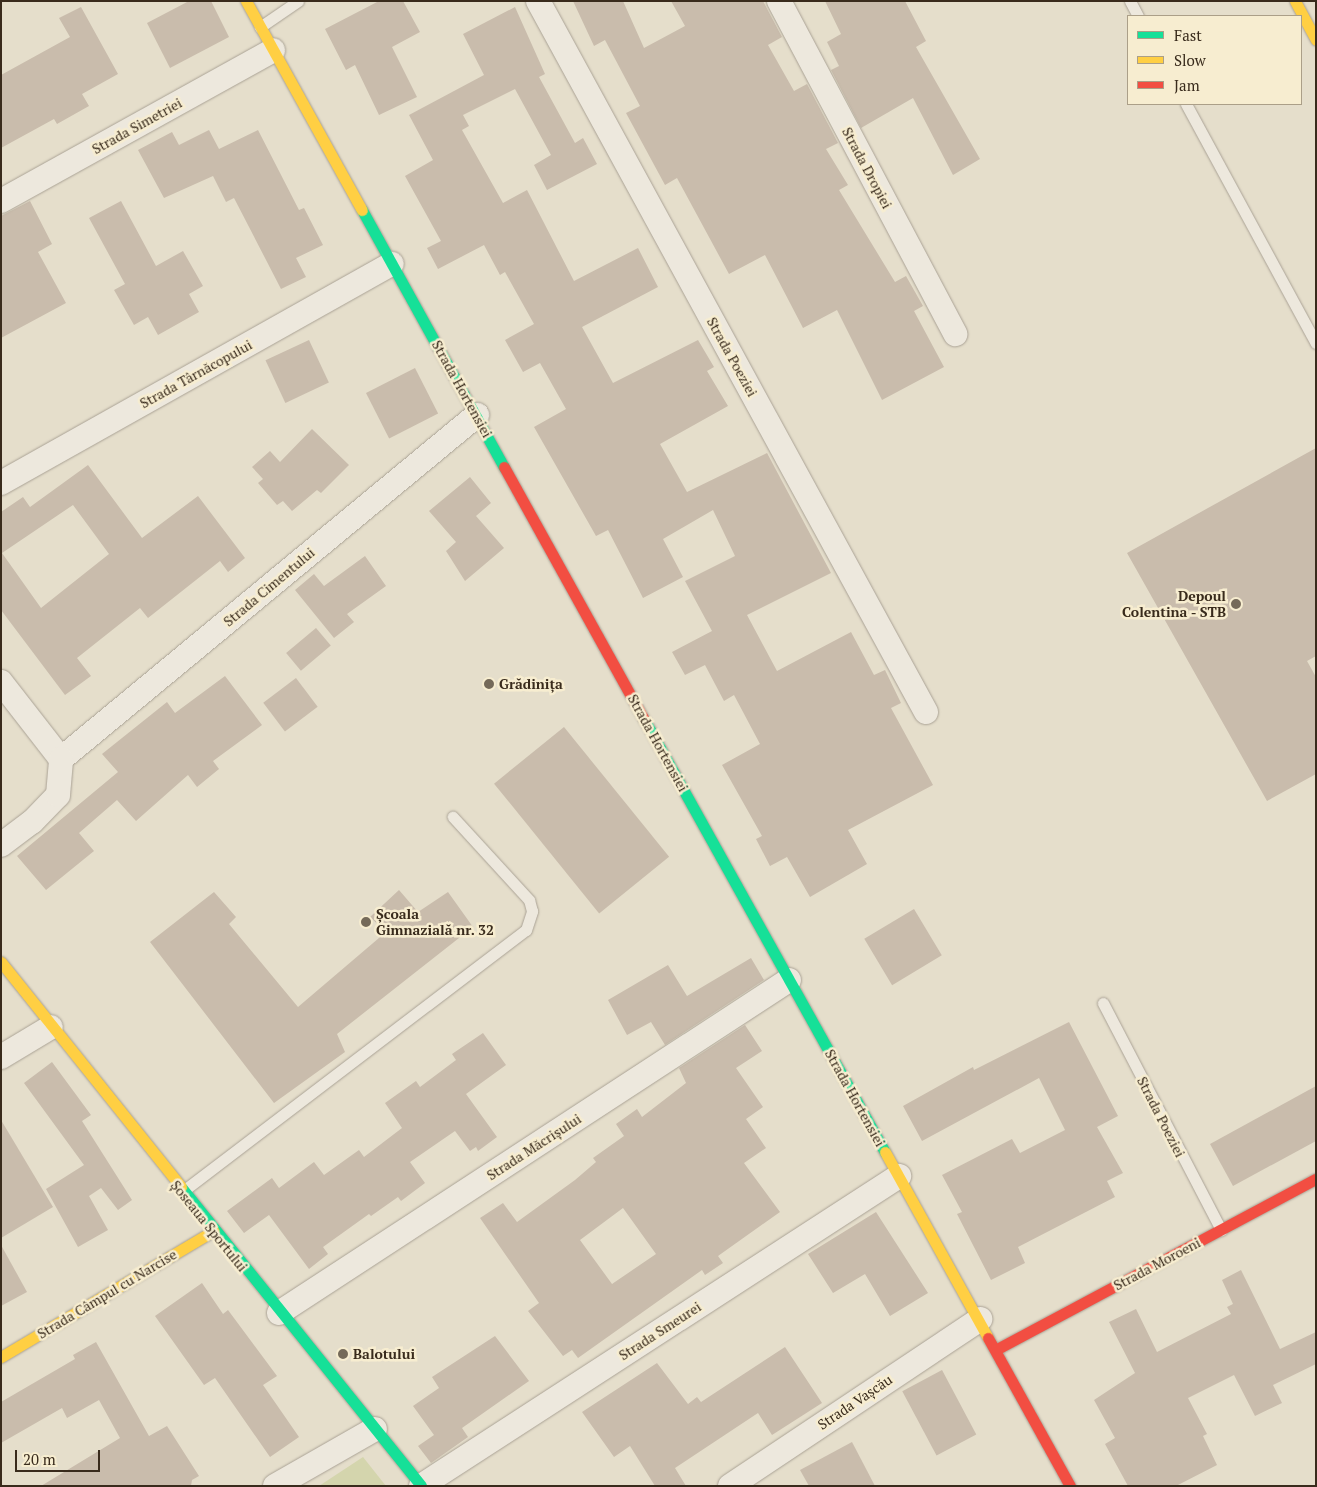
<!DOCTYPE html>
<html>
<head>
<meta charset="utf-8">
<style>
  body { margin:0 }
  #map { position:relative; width:1317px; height:1487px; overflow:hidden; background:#e5decb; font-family:"PT Serif",serif }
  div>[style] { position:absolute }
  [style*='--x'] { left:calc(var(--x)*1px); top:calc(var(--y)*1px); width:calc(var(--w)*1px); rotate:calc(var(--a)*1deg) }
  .green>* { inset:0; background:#d4d5ad }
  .building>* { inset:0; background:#c9bcac; transform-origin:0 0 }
  .roads { filter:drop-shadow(0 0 1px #aaa295) drop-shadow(0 0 1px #aaa295) }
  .lane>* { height:11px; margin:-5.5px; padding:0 5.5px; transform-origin:5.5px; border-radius:5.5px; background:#ede8dd }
  .street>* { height:24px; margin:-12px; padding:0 12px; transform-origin:12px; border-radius:12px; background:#ede8dd }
  .fast>* { height:11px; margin:-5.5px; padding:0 5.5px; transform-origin:5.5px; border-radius:5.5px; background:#16e098 }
  .slow>* { height:11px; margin:-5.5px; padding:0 5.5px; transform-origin:5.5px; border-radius:5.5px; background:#ffcf43 }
  .jam>* { height:11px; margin:-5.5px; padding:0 5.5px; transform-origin:5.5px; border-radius:5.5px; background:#f24e42 }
  .dots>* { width:14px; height:14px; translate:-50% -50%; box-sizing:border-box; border:2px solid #f7edd0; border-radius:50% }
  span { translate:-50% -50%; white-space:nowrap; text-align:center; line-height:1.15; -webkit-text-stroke:5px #f7edd0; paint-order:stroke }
  .street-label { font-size:14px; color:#392b1c }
  .poi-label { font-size:14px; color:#392b1c; font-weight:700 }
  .right { translate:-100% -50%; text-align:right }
  .left { translate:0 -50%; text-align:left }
  .frame { position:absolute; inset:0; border:2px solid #392b1c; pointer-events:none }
  .legend { position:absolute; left:1127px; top:15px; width:175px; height:90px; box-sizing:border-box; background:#f7edd0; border:1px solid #ab9f88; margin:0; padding:6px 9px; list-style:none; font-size:15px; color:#392b1c }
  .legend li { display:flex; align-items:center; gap:10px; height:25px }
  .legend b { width:25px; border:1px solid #ab9f88 }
  .scale { position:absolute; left:15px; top:1450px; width:85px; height:22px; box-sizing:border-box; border:2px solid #392b1c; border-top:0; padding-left:6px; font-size:15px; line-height:18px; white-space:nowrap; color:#392b1c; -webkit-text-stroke:4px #f7edd0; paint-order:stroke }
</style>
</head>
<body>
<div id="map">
  <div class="green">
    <div style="clip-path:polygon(363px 1457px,386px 1486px,319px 1486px)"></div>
  </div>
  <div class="building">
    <div style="clip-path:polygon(189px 1px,211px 1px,229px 37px,170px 68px,147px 23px)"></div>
    <div style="clip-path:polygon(379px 1px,403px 1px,420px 32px,392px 47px,417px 97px,379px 115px,355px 65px,346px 70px,325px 29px)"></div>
    <div style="clip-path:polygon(573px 1px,623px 1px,644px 48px,685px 26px,671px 1px,763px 1px,782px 37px,768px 45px,794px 91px,807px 84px,838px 143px,826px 149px,848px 185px,839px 190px,895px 282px,906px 276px,923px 306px,914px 311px,944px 367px,882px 400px,837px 310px,803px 328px,765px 255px,729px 274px,677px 178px,665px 185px,626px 113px,640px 106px,605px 40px,594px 46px)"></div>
    <div style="clip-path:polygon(825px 1px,905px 1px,926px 41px,916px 47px,980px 159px,953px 175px,913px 98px,861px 128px,831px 70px,839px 66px,827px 42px,841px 34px)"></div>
    <div style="clip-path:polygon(81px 7px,118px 74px,82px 94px,89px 106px,57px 124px,54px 119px,1px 148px,1px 75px,70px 37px,59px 18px)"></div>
    <div style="clip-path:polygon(515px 7px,545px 74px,539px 77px,575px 143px,583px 138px,597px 164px,547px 190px,534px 165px,551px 155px,515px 89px,463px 115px,469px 126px,462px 130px,503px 203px,527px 190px,574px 281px,638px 248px,658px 287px,582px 327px,613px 383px,698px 340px,714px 367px,707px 371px,728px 406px,660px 444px,687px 492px,767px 453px,831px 573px,747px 615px,777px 671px,851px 632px,874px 675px,885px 670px,901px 703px,891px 708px,933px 785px,848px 830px,867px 864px,810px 897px,787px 857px,770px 866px,756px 839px,762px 836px,722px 765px,760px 744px,734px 695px,724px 701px,705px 665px,685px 675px,672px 652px,712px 631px,685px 581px,735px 556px,713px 510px,663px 539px,683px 577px,643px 598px,608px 530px,596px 536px,534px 427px,566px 409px,540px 363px,523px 372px,505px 340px,534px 324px,505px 272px,500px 275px,484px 245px,438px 269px,427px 248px,441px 241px,405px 176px,433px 160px,409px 115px,484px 75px,463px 34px)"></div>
    <div style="clip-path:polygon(209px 130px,219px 149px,258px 130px,299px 210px,304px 208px,323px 245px,296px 258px,306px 277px,281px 289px,234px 198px,226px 202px,213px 176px,164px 198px,138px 150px,172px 132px,179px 145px)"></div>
    <div style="clip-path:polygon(30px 201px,52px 244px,38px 252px,66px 303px,1px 338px,1px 216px)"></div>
    <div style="clip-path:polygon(121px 201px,156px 266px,183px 251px,203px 286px,189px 294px,199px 312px,158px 335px,148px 317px,134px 325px,114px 290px,125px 284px,89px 218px)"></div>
    <div style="left:309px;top:340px;width:47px;height:48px;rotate:65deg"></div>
    <div style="left:415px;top:368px;width:51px;height:55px;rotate:63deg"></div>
    <div style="clip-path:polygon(312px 429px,349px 465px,321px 493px,317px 490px,292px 511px,283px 501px,277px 505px,258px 483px,263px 479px,252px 467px,270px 451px,280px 462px)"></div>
    <div style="clip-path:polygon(1316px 448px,1316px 656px,1307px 661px,1316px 677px,1316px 774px,1267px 801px,1127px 553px)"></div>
    <div style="clip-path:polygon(evenodd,88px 465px,142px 538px,198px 496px,245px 558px,228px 572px,220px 561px,148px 618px,140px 608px,77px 658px,91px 676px,65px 695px,1px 610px,1px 512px,23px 497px,30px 507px,88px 465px,73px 505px,109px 554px,41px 608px,2px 553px,73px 505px)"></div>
    <div style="clip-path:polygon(470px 477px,491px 503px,476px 516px,504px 548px,465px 581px,446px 551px,456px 542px,429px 511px)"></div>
    <div style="clip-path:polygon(365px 556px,386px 586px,347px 614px,354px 622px,334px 638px,295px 590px,314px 574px,324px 586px)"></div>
    <div style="left:316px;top:628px;width:23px;height:39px;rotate:50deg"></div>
    <div style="clip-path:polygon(225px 676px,262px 725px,213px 761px,219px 769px,197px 787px,188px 775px,136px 821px,117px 800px,79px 833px,94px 851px,46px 890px,17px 856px,118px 772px,102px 754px,167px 702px,175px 713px)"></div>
    <div style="left:296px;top:678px;width:36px;height:41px;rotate:53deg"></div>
    <div style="left:564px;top:727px;width:167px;height:90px;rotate:51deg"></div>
    <div style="clip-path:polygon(399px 890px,418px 912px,448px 892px,473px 927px,337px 1034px,345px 1052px,274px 1103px,150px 942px,214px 892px,236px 917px,229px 924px,298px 1007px,386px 932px,370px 917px)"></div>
    <div style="left:914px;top:909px;width:54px;height:58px;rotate:59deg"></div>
    <div style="clip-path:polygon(751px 958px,764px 980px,665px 1045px,651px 1022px,627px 1035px,608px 1000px,668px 965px,687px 996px)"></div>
    <div style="clip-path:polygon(1069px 1022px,1118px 1116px,1097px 1127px,1123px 1173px,1107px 1181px,1115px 1197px,1018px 1247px,1025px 1263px,991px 1280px,957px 1214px,962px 1212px,942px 1175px,1012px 1139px,1020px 1153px,1065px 1130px,1039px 1078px,922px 1141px,903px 1106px,973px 1067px,974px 1070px)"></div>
    <div style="clip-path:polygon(evenodd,745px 1025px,762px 1051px,736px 1068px,763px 1107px,746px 1119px,766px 1148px,744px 1163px,780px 1212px,718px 1256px,723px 1263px,705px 1275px,702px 1270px,578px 1358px,572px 1350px,563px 1356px,528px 1311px,539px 1303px,480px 1218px,503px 1203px,517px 1222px,575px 1180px,596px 1162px,593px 1158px,624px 1136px,616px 1124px,637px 1109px,642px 1117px,686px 1083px,679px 1068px,745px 1025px,623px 1208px,656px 1254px,612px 1284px,580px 1240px,623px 1208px)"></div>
    <div style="clip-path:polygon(483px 1033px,506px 1065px,466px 1094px,497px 1137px,478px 1151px,476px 1147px,470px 1151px,455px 1131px,410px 1162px,425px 1183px,401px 1201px,398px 1197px,371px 1216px,369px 1214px,323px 1247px,328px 1254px,309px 1269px,269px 1215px,244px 1233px,227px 1211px,272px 1178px,279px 1188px,314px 1162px,324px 1175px,359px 1150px,364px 1157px,402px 1128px,385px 1103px,416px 1081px,420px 1087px,456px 1060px,452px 1054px)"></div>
    <div style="clip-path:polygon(52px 1062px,91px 1115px,82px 1121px,132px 1200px,118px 1210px,101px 1188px,89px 1196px,108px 1230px,78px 1247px,46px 1189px,84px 1165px,24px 1083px)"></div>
    <div style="clip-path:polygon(1316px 1086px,1316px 1141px,1233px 1186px,1210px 1144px)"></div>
    <div style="clip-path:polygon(1px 1120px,53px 1207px,1px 1238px)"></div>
    <div style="clip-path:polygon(876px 1212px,928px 1293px,890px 1316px,865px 1274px,833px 1293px,808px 1254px)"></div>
    <div style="clip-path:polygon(1px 1245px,27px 1292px,1px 1306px)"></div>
    <div style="clip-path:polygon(1241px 1270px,1280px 1349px,1316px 1332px,1316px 1364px,1273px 1385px,1282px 1403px,1255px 1416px,1234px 1375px,1188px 1398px,1207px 1434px,1203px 1436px,1217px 1465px,1176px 1486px,1128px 1486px,1105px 1444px,1115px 1438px,1094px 1400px,1135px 1373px,1109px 1322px,1136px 1309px,1157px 1352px,1231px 1314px,1227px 1307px,1233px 1304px,1222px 1280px)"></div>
    <div style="clip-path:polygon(202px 1283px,223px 1314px,228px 1310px,277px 1376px,263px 1385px,299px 1437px,270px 1457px,215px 1378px,204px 1385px,155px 1316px)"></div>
    <div style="clip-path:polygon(495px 1336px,529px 1381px,462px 1428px,468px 1437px,431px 1463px,418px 1446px,434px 1435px,413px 1406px,439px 1388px,432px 1377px)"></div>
    <div style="clip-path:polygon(96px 1342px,149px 1436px,167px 1426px,199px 1476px,192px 1480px,191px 1486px,41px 1486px,120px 1438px,99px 1400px,67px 1418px,62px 1408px,1px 1443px,1px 1402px,75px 1359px,73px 1355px)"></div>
    <div style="clip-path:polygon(785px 1347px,822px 1403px,772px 1435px,758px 1413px,675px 1468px,686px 1486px,655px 1486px,630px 1446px,614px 1457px,582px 1412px,657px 1363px,688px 1404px,697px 1397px,701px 1402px)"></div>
    <div style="left:942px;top:1370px;width:73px;height:45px;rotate:62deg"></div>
    <div style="clip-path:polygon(852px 1442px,875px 1486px,809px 1486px,800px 1470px)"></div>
  </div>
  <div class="roads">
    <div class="lane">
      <div style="--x:1130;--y:1;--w:17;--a:62"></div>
      <div style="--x:260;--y:27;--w:46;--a:-34.4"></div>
      <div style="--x:1186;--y:104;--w:272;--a:61.5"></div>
      <div style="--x:1103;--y:1003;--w:256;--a:62.5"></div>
      <div style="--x:183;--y:1191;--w:431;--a:-37.3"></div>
      <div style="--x:526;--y:930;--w:20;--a:-72"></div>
      <div style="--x:532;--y:911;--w:11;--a:-105"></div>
      <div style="--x:529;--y:900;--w:113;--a:-132.5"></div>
    </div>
    <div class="street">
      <div style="--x:538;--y:1;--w:810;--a:61.38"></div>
      <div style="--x:779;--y:1;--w:377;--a:62.1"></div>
      <div style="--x:1;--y:201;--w:311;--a:-29"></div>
      <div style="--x:1;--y:483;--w:448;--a:-29.3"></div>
      <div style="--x:1;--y:682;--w:98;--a:52.1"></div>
      <div style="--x:61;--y:759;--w:540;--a:-39.59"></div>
      <div style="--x:1;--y:845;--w:39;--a:-37"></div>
      <div style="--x:32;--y:822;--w:37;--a:-46"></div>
      <div style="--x:58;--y:795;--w:36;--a:-85"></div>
      <div style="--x:1;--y:1057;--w:58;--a:-31"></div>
      <div style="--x:279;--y:1313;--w:609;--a:-33.14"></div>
      <div style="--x:275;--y:1486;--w:115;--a:-29.7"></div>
      <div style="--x:421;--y:1486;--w:570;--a:-32.96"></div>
      <div style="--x:730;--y:1486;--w:301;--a:-33.7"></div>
    </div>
    <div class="fast">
      <div style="--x:362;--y:210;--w:294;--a:61.1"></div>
      <div style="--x:645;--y:721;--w:493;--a:60.9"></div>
      <div style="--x:181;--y:1187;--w:383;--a:51.2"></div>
    </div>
    <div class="slow">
      <div style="--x:246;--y:1;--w:239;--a:61"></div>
      <div style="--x:1295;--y:1;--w:44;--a:61.7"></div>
      <div style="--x:1;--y:962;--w:288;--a:51.3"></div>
      <div style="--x:885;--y:1152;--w:213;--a:61"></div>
      <div style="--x:1;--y:1357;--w:247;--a:-30.7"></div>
    </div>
    <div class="jam">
      <div style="--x:504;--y:467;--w:291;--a:61"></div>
      <div style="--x:988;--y:1338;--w:169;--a:61"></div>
      <div style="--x:997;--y:1349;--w:361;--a:-28.1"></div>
    </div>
  </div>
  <div class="dots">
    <div style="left:1236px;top:604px;background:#756a59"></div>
    <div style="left:489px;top:684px;background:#756a59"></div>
    <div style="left:366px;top:922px;background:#756a59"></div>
    <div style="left:343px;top:1354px;background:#756a59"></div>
  </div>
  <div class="street-label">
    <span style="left:137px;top:126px;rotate:-29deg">Strada Simetriei</span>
    <span style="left:867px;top:168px;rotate:62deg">Strada Dropiei</span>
    <span style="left:732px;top:357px;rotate:61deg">Strada Poeziei</span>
    <span style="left:196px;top:374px;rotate:-29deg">Strada Târnăcopului</span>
    <span style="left:462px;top:389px;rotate:61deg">Strada Hortensiei</span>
    <span style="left:269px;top:587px;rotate:-40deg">Strada Cimentului</span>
    <span style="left:658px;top:743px;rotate:61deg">Strada Hortensiei</span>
    <span style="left:855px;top:1098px;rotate:61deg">Strada Hortensiei</span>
    <span style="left:1161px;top:1117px;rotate:63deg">Strada Poeziei</span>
    <span style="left:534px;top:1147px;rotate:-33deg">Strada Măcrișului</span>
    <span style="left:209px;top:1226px;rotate:51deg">Șoseaua Sportului</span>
    <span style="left:1157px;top:1264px;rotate:-28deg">Strada Moroeni</span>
    <span style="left:107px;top:1294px;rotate:-31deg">Strada Câmpul cu Narcise</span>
    <span style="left:660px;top:1331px;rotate:-33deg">Strada Smeurei</span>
    <span style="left:855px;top:1402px;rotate:-34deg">Strada Vașcău</span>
  </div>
  <div class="poi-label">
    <span class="right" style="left:1226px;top:604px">Depoul<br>Colentina - STB</span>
    <span class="left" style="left:499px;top:684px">Grădinița</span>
    <span class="left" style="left:376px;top:922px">Școala<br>Gimnazială nr. 32</span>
    <span class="left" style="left:353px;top:1354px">Balotului</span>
  </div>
  <div class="frame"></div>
  <ul class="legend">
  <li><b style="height:6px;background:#16e098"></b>Fast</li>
  <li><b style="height:6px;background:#ffcf43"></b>Slow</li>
  <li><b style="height:6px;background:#f24e42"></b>Jam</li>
  </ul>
  <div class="scale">20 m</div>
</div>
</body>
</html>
